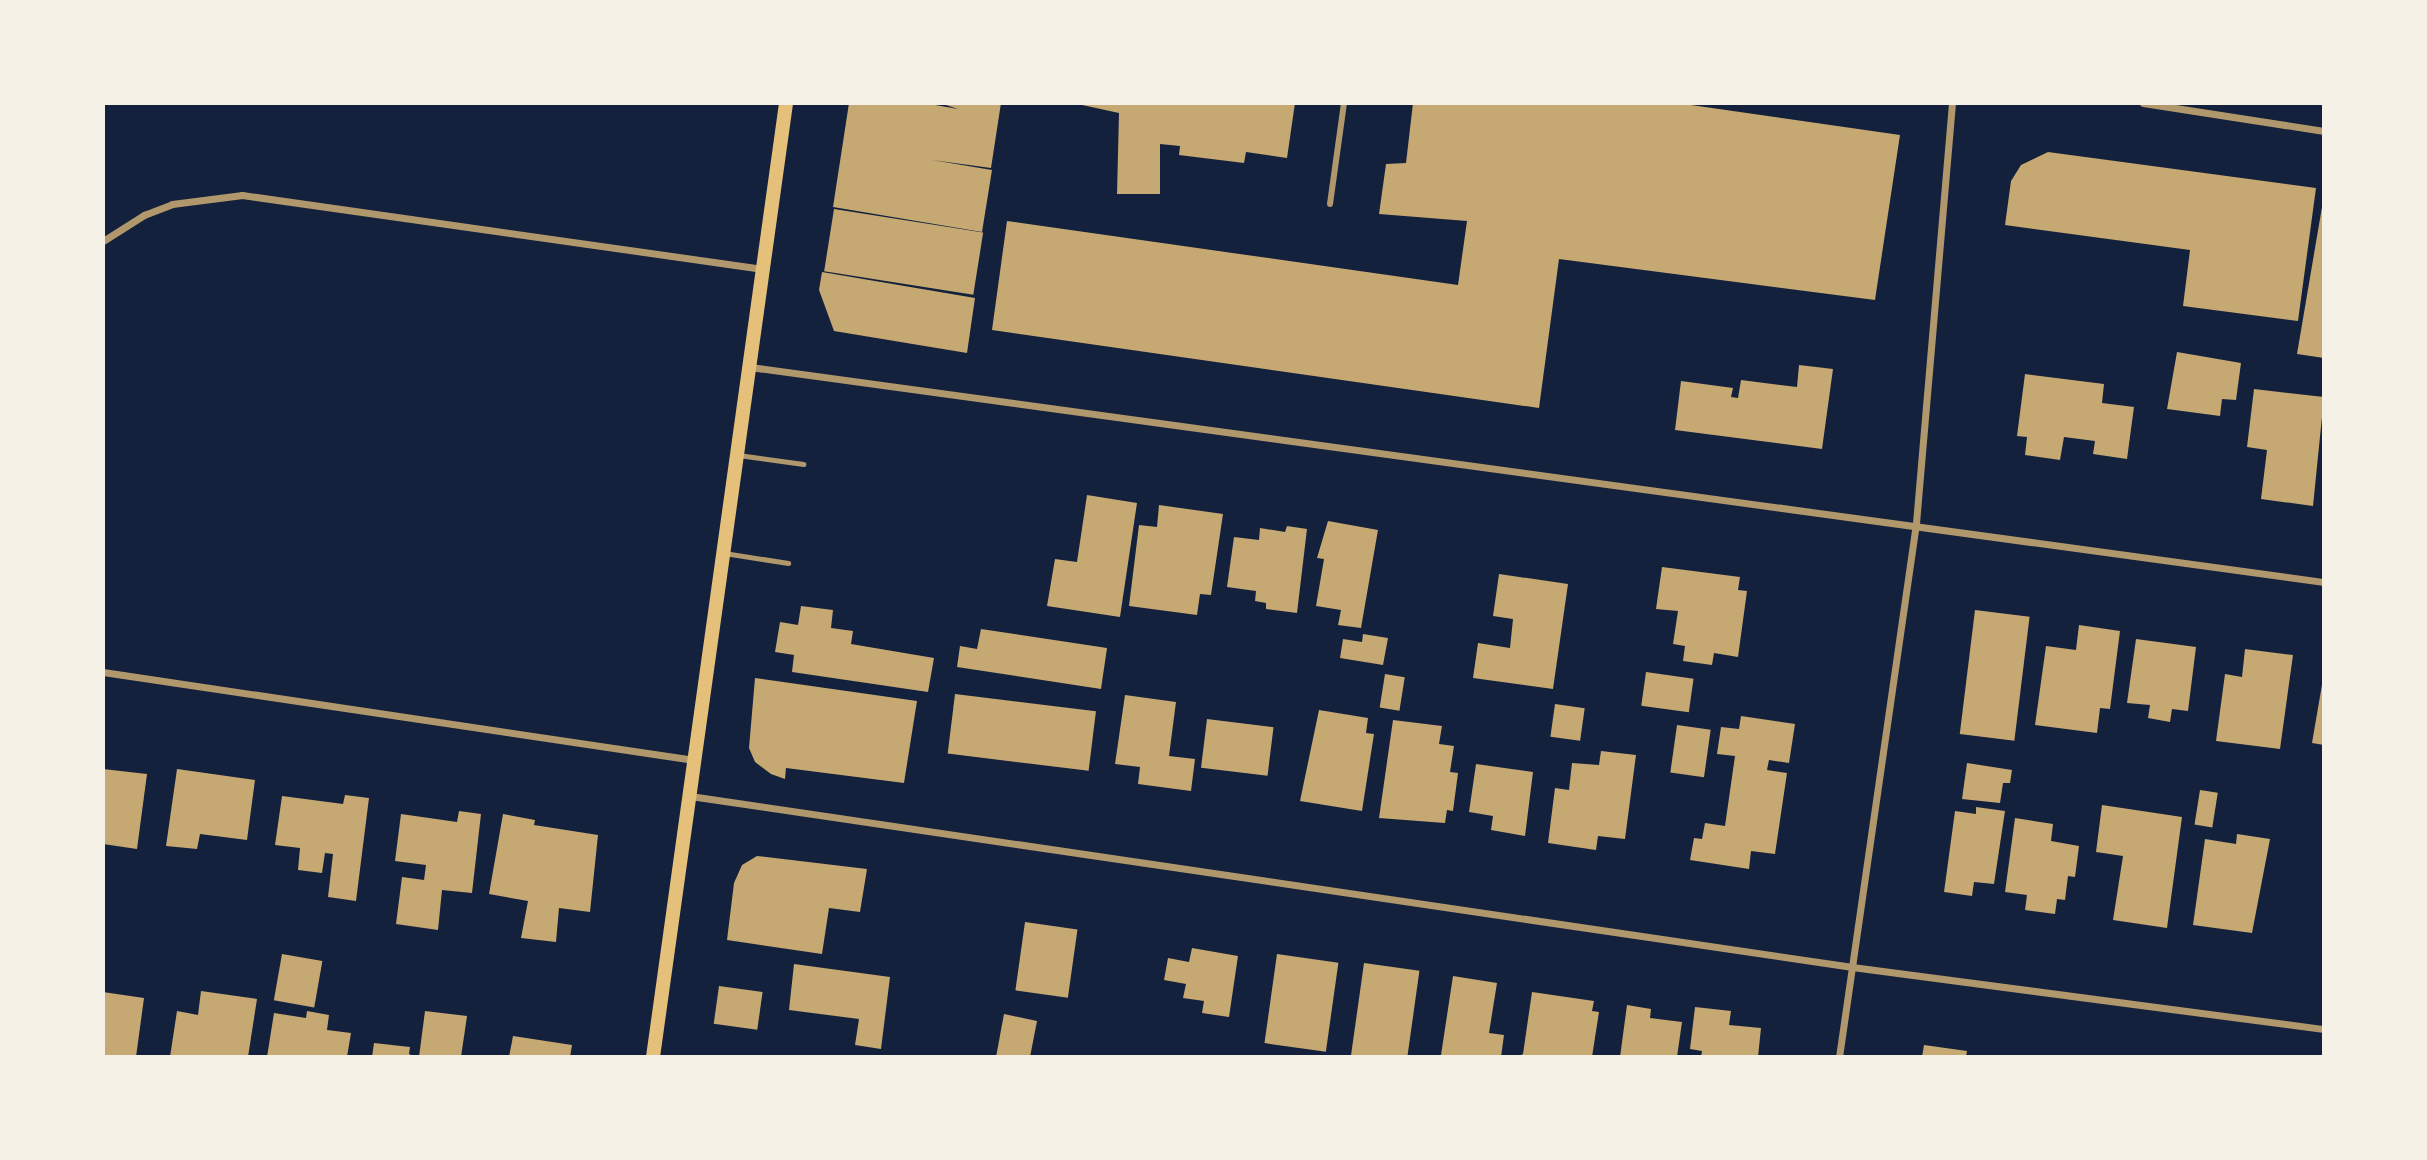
<!DOCTYPE html>
<html>
<head>
<meta charset="utf-8">
<style>
  body { margin:0 }
  #map { position:relative; width:2427px; height:1160px; overflow:hidden; background:#14213d; font-family:"DejaVu Sans",sans-serif }
  div>[style] { position:absolute }
  [style*='--x'] { left:calc(var(--x)*1px); top:calc(var(--y)*1px); width:calc(var(--w)*1px); rotate:calc(var(--a)*1deg) }
  .building>* { inset:0; background:#c6a872; transform-origin:0 0 }
  .service>* { height:5px; margin:-2.5px; padding:0 2.5px; transform-origin:2.5px; border-radius:2.5px; background:#b1986c }
  .pedestrian>* { height:6px; margin:-3px; padding:0 3px; transform-origin:3px; border-radius:3px; background:#b1986c }
  .minor>* { height:7px; margin:-3.5px; padding:0 3.5px; transform-origin:3.5px; border-radius:3.5px; background:#b1986c }
  .secondary>* { height:14px; margin:-7px; padding:0 7px; transform-origin:7px; border-radius:7px; background:#e5c07b }
  span { translate:-50% -50%; white-space:nowrap; text-align:center; line-height:1.15; -webkit-text-stroke:5px #f6f1e7; paint-order:stroke }
  .frame { position:absolute; inset:0; border:105px solid #f6f1e7; pointer-events:none }
</style>
</head>
<body>
<div id="map">
  <div class="building">
    <div style="clip-path:polygon(849px 103px,924px 103px,958px 109px,940px 103px,1001px 103px,991px 168px,932px 160px,992px 170px,982px 232px,833px 207px)"></div>
    <div style="clip-path:polygon(1073px 103px,1295px 103px,1287px 158px,1246px 152px,1244px 163px,1179px 155px,1180px 146px,1160px 144px,1160px 194px,1117px 194px,1119px 113px)"></div>
    <div style="clip-path:polygon(1413px 103px,1677px 103px,1900px 135px,1875px 300px,1559px 259px,1539px 408px,992px 330px,1007px 221px,1458px 285px,1467px 221px,1379px 214px,1386px 164px,1406px 163px)"></div>
    <div style="clip-path:polygon(2048px 152px,2316px 188px,2298px 321px,2183px 306px,2190px 250px,2005px 225px,2011px 181px,2021px 165px)"></div>
    <div style="clip-path:polygon(2322px 207px,2324px 207px,2324px 358px,2297px 354px)"></div>
    <div style="left:834px;top:209px;width:151px;height:63px;rotate:9deg"></div>
    <div style="clip-path:polygon(822px 272px,975px 298px,967px 353px,834px 331px,819px 290px)"></div>
    <div style="clip-path:polygon(2177px 352px,2241px 363px,2236px 400px,2222px 399px,2220px 416px,2167px 409px)"></div>
    <div style="clip-path:polygon(1799px 365px,1833px 369px,1822px 449px,1675px 430px,1681px 381px,1733px 388px,1731px 397px,1738px 398px,1741px 380px,1797px 387px)"></div>
    <div style="clip-path:polygon(2025px 374px,2104px 384px,2102px 403px,2134px 407px,2127px 459px,2093px 454px,2095px 441px,2064px 437px,2060px 460px,2025px 455px,2027px 437px,2017px 436px)"></div>
    <div style="clip-path:polygon(2254px 389px,2324px 397px,2313px 506px,2261px 499px,2267px 450px,2247px 447px)"></div>
    <div style="clip-path:polygon(1087px 495px,1137px 503px,1120px 617px,1047px 606px,1055px 559px,1077px 562px)"></div>
    <div style="clip-path:polygon(1159px 505px,1223px 514px,1211px 595px,1200px 594px,1197px 615px,1129px 606px,1139px 525px,1157px 527px)"></div>
    <div style="clip-path:polygon(1328px 521px,1378px 530px,1361px 628px,1338px 625px,1341px 610px,1316px 606px,1324px 559px,1317px 558px)"></div>
    <div style="clip-path:polygon(1287px 526px,1307px 529px,1297px 613px,1266px 609px,1266px 603px,1255px 601px,1256px 591px,1227px 587px,1234px 537px,1259px 540px,1260px 528px,1285px 532px)"></div>
    <div style="clip-path:polygon(1662px 567px,1740px 577px,1738px 590px,1747px 591px,1738px 657px,1714px 653px,1712px 665px,1683px 661px,1685px 646px,1673px 644px,1678px 611px,1656px 609px)"></div>
    <div style="clip-path:polygon(1499px 574px,1568px 584px,1553px 689px,1473px 678px,1478px 643px,1510px 648px,1513px 619px,1493px 616px)"></div>
    <div style="clip-path:polygon(801px 606px,833px 610px,831px 628px,853px 631px,851px 644px,934px 658px,928px 692px,792px 672px,794px 655px,775px 652px,780px 622px,798px 625px)"></div>
    <div style="left:1975px;top:610px;width:55px;height:125px;rotate:7deg"></div>
    <div style="clip-path:polygon(2079px 625px,2120px 631px,2110px 709px,2100px 708px,2097px 733px,2035px 725px,2046px 646px,2076px 650px)"></div>
    <div style="clip-path:polygon(981px 629px,1107px 648px,1101px 689px,957px 667px,960px 646px,977px 649px)"></div>
    <div style="clip-path:polygon(1363px 634px,1388px 638px,1383px 665px,1340px 658px,1343px 639px,1362px 642px)"></div>
    <div style="clip-path:polygon(2136px 639px,2196px 647px,2188px 711px,2172px 709px,2170px 722px,2148px 718px,2150px 705px,2127px 703px)"></div>
    <div style="clip-path:polygon(2245px 649px,2293px 655px,2280px 749px,2216px 741px,2225px 674px,2242px 677px)"></div>
    <div style="left:1646px;top:672px;width:48px;height:34px;rotate:8deg"></div>
    <div style="clip-path:polygon(2324px 673px,2324px 745px,2312px 743px)"></div>
    <div style="left:1385px;top:674px;width:20px;height:34px;rotate:9deg"></div>
    <div style="clip-path:polygon(755px 678px,917px 701px,904px 783px,786px 768px,785px 779px,771px 774px,755px 762px,749px 748px)"></div>
    <div style="left:955px;top:694px;width:142px;height:60px;rotate:7deg"></div>
    <div style="clip-path:polygon(1125px 695px,1176px 702px,1169px 756px,1195px 759px,1191px 791px,1138px 784px,1140px 767px,1115px 764px)"></div>
    <div style="left:1555px;top:704px;width:30px;height:33px;rotate:8deg"></div>
    <div style="clip-path:polygon(1319px 710px,1368px 718px,1366px 733px,1374px 734px,1362px 811px,1300px 801px)"></div>
    <div style="clip-path:polygon(1741px 716px,1795px 724px,1789px 763px,1769px 760px,1767px 770px,1787px 773px,1775px 854px,1751px 851px,1749px 869px,1690px 860px,1694px 838px,1702px 839px,1705px 823px,1725px 826px,1735px 756px,1717px 754px,1721px 727px,1739px 729px)"></div>
    <div style="left:1207px;top:719px;width:67px;height:49px;rotate:7deg"></div>
    <div style="clip-path:polygon(1393px 720px,1442px 726px,1439px 744px,1454px 746px,1450px 772px,1458px 773px,1453px 811px,1447px 810px,1445px 823px,1379px 818px)"></div>
    <div style="left:1677px;top:725px;width:34px;height:48px;rotate:8deg"></div>
    <div style="clip-path:polygon(1601px 751px,1636px 755px,1625px 839px,1598px 836px,1596px 850px,1548px 843px,1555px 788px,1569px 790px,1572px 763px,1599px 765px)"></div>
    <div style="clip-path:polygon(1967px 763px,2012px 770px,2010px 783px,2003px 783px,2000px 803px,1962px 799px)"></div>
    <div style="clip-path:polygon(1476px 764px,1533px 772px,1525px 836px,1491px 830px,1493px 816px,1469px 812px)"></div>
    <div style="clip-path:polygon(103px 769px,147px 774px,137px 849px,103px 844px)"></div>
    <div style="clip-path:polygon(177px 769px,255px 780px,247px 840px,200px 834px,197px 849px,166px 846px)"></div>
    <div style="left:2200px;top:790px;width:18px;height:35px;rotate:9deg"></div>
    <div style="clip-path:polygon(345px 795px,369px 798px,356px 901px,328px 897px,333px 854px,325px 853px,322px 873px,298px 870px,300px 848px,275px 845px,282px 796px,343px 804px)"></div>
    <div style="clip-path:polygon(2102px 805px,2182px 817px,2167px 928px,2113px 920px,2123px 856px,2096px 852px)"></div>
    <div style="clip-path:polygon(1976px 807px,2005px 811px,1994px 884px,1974px 882px,1972px 896px,1944px 892px,1955px 811px,1976px 814px)"></div>
    <div style="clip-path:polygon(459px 811px,481px 814px,472px 893px,442px 890px,438px 930px,396px 924px,402px 877px,424px 880px,426px 865px,395px 861px,401px 814px,457px 822px)"></div>
    <div style="clip-path:polygon(503px 814px,535px 820px,534px 825px,598px 835px,590px 912px,559px 908px,556px 942px,521px 938px,528px 901px,489px 894px)"></div>
    <div style="clip-path:polygon(2015px 818px,2053px 824px,2051px 841px,2079px 846px,2075px 877px,2068px 876px,2065px 900px,2057px 899px,2055px 914px,2025px 910px,2027px 895px,2005px 892px)"></div>
    <div style="clip-path:polygon(2237px 834px,2270px 839px,2252px 933px,2193px 925px,2205px 839px,2236px 844px)"></div>
    <div style="clip-path:polygon(757px 856px,867px 869px,860px 912px,829px 908px,822px 954px,727px 940px,734px 883px,742px 865px)"></div>
    <div style="left:1025px;top:922px;width:53px;height:69px;rotate:8deg"></div>
    <div style="clip-path:polygon(1192px 948px,1238px 956px,1229px 1017px,1202px 1013px,1204px 1001px,1183px 998px,1186px 984px,1164px 980px,1168px 958px,1189px 962px)"></div>
    <div style="left:282px;top:954px;width:41px;height:47px;rotate:10deg"></div>
    <div style="left:1277px;top:954px;width:62px;height:90px;rotate:8deg"></div>
    <div style="left:1364px;top:963px;width:56px;height:93px;rotate:8deg"></div>
    <div style="clip-path:polygon(794px 964px,890px 977px,881px 1049px,855px 1045px,859px 1019px,789px 1010px)"></div>
    <div style="clip-path:polygon(1453px 976px,1497px 983px,1489px 1033px,1504px 1035px,1501px 1057px,1441px 1055px)"></div>
    <div style="left:719px;top:986px;width:44px;height:38px;rotate:8deg"></div>
    <div style="clip-path:polygon(201px 991px,257px 999px,248px 1057px,170px 1057px,177px 1011px,198px 1015px)"></div>
    <div style="clip-path:polygon(103px 992px,144px 998px,136px 1057px,103px 1057px)"></div>
    <div style="clip-path:polygon(1532px 992px,1594px 1001px,1592px 1011px,1599px 1012px,1592px 1057px,1517px 1057px,1523px 1054px)"></div>
    <div style="clip-path:polygon(1627px 1005px,1651px 1009px,1650px 1018px,1682px 1022px,1677px 1057px,1620px 1057px)"></div>
    <div style="clip-path:polygon(1695px 1007px,1731px 1011px,1729px 1025px,1761px 1028px,1758px 1057px,1701px 1057px,1702px 1051px,1690px 1049px)"></div>
    <div style="clip-path:polygon(307px 1011px,329px 1015px,327px 1030px,351px 1033px,347px 1057px,267px 1057px,274px 1013px,306px 1018px)"></div>
    <div style="clip-path:polygon(425px 1011px,467px 1016px,461px 1057px,419px 1057px)"></div>
    <div style="clip-path:polygon(1004px 1014px,1037px 1021px,1030px 1057px,996px 1057px)"></div>
    <div style="clip-path:polygon(513px 1036px,572px 1045px,570px 1057px,509px 1057px)"></div>
    <div style="clip-path:polygon(374px 1043px,410px 1047px,409px 1054px,415px 1057px,372px 1057px)"></div>
    <div style="clip-path:polygon(1924px 1045px,1967px 1051px,1966px 1057px,1922px 1057px)"></div>
  </div>
  <div class="service">
    <div style="--x:738;--y:455;--w:66;--a:7.9"></div>
    <div style="--x:724;--y:553;--w:65;--a:8.9"></div>
  </div>
  <div class="pedestrian">
    <div style="--x:1330;--y:204;--w:102;--a:-82.1"></div>
  </div>
  <div class="minor">
    <div style="--x:2143;--y:103;--w:183;--a:8.8"></div>
    <div style="--x:103;--y:241;--w:49;--a:-32.4"></div>
    <div style="--x:144;--y:215;--w:30;--a:-21"></div>
    <div style="--x:172;--y:204;--w:71;--a:-7.3"></div>
    <div style="--x:242;--y:195;--w:526;--a:8.08"></div>
    <div style="--x:750;--y:367;--w:1589;--a:7.78"></div>
    <div style="--x:103;--y:672;--w:598;--a:8.47"></div>
    <div style="--x:690;--y:796;--w:1175;--a:8.37"></div>
    <div style="--x:1852;--y:967;--w:476;--a:7.5"></div>
    <div style="--x:1839;--y:1057;--w:540;--a:-81.79"></div>
    <div style="--x:1916;--y:523;--w:422;--a:-85.1"></div>
  </div>
  <div class="secondary">
    <div style="--x:653;--y:1057;--w:963;--a:-82.06"></div>
  </div>
  <div class="frame"></div>
</div>
</body>
</html>
